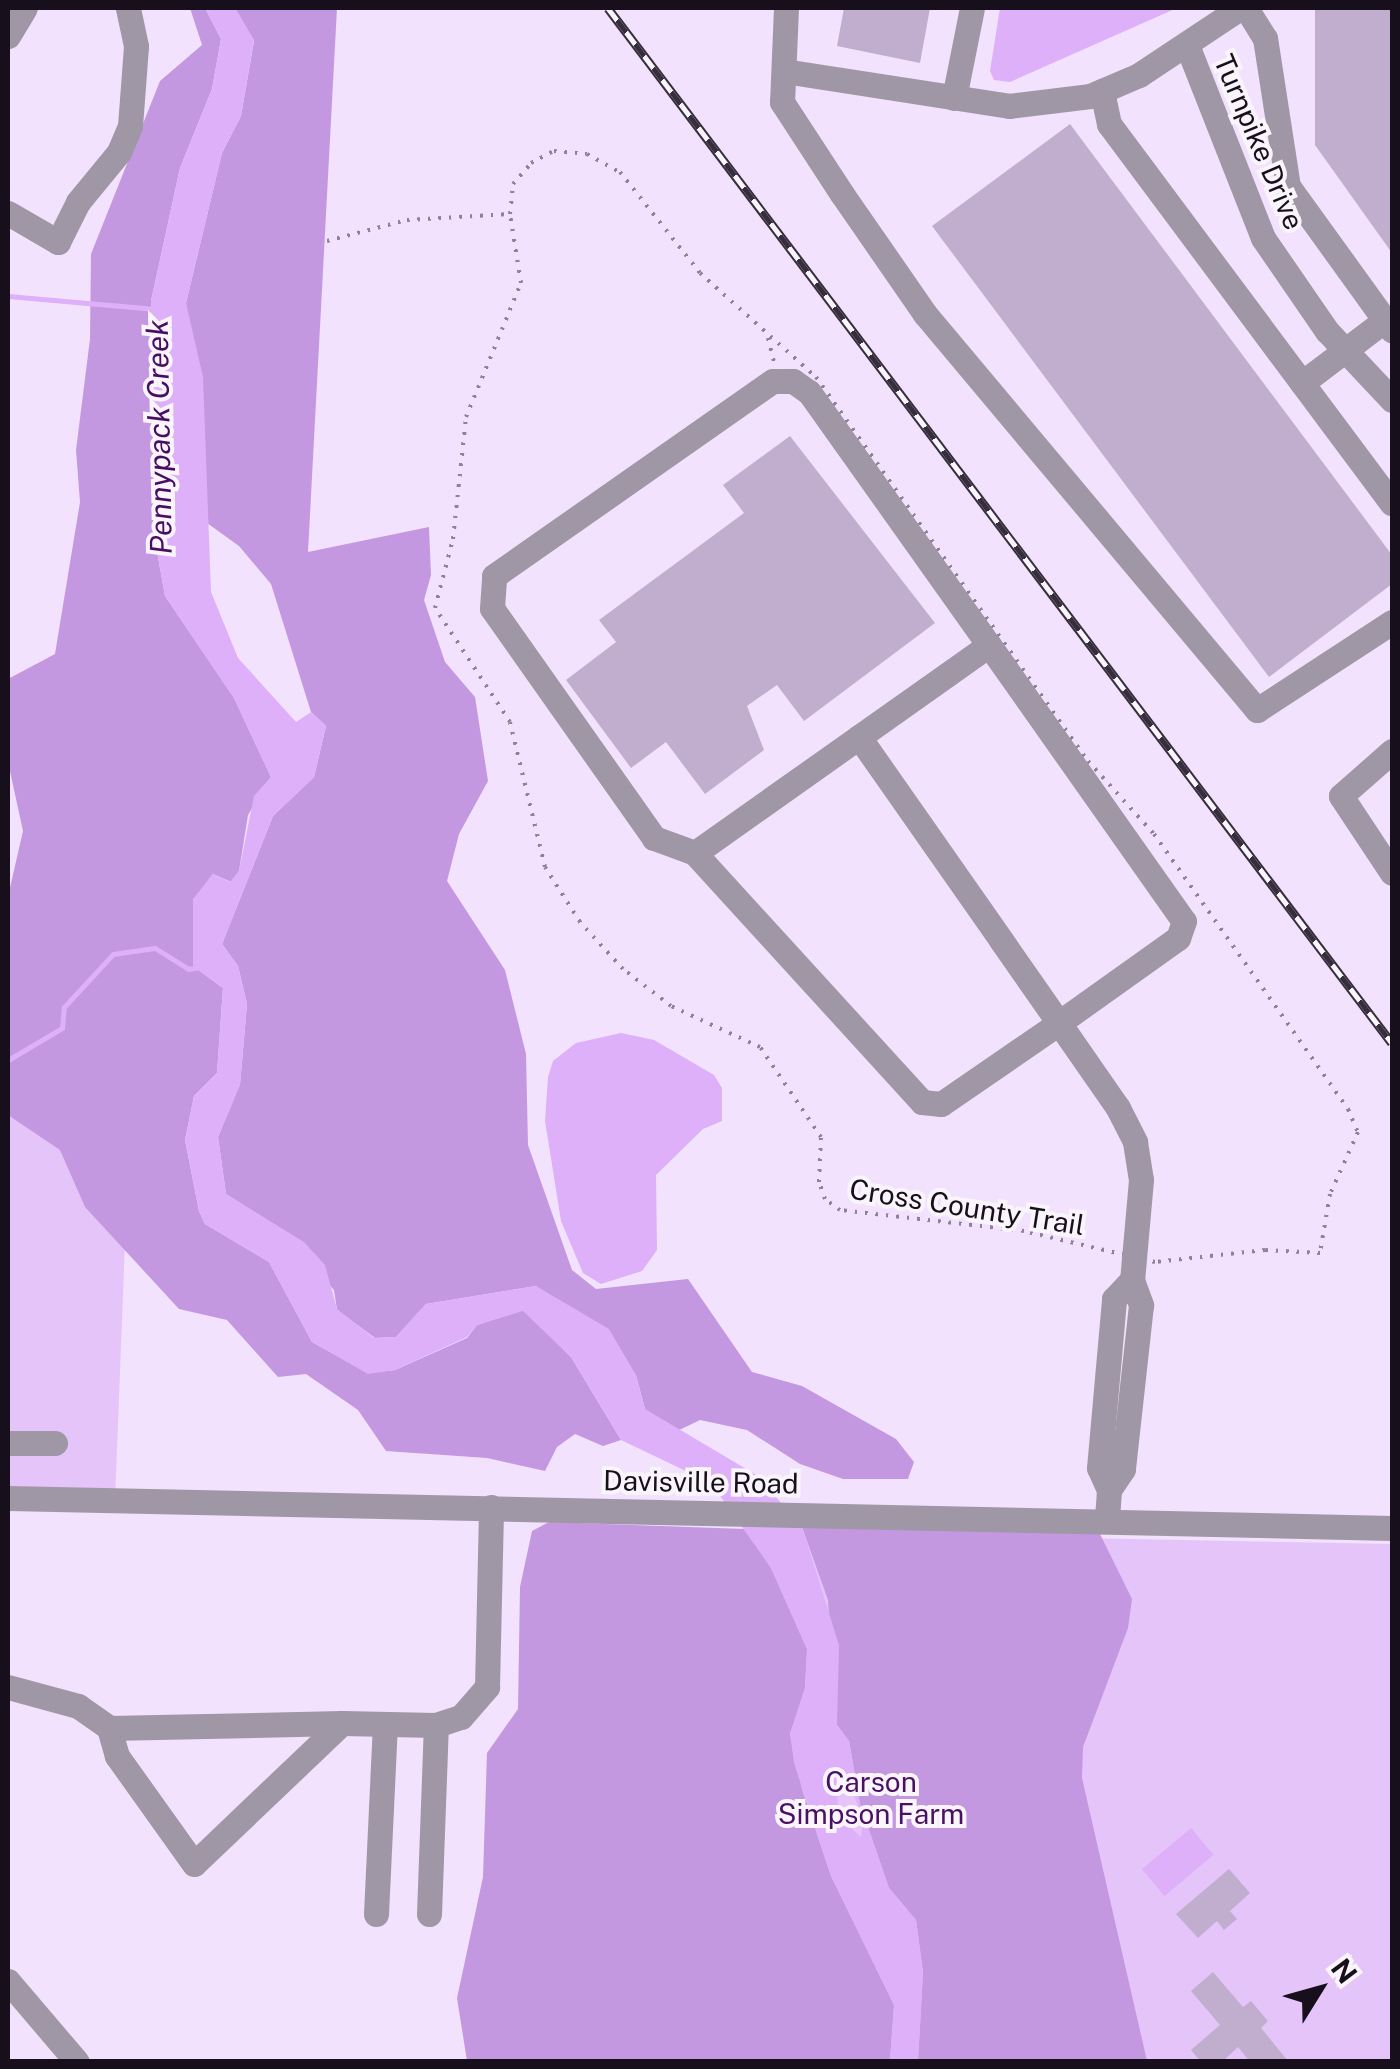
<!DOCTYPE html>
<html>
<head>
<meta charset="utf-8">
<style>
  body { margin:0 }
  #map { position:relative; width:1400px; height:2069px; overflow:hidden; background:#f2e2fd; font-family:"Public Sans",sans-serif }
  div>[style] { position:absolute }
  [style*='--x'] { left:calc(var(--x)*1px); top:calc(var(--y)*1px); width:calc(var(--w)*1px); rotate:calc(var(--a)*1deg) }
  .green>* { inset:0; background:#e5c4fa }
  .forest>* { inset:0; background:#c498e0 }
  .water>* { inset:0; background:#ddb0f9; transform-origin:0 0 }
  .stream>* { height:5px; margin:-2.5px; padding:0 2.5px; transform-origin:2.5px; border-radius:2.5px; background:#ddb0f9 }
  .building>* { inset:0; background:#c1aece }
  .path>* { height:4px; margin-top:-2px; transform-origin:0; background:repeating-linear-gradient(90deg,#8e8297 0 2.5px,transparent 0 10.5px) }
  .minor>* { height:25px; margin:-12.5px; padding:0 12.5px; transform-origin:12.5px; border-radius:12.5px; background:#9f97a5 }
  .rail>* { height:9px; margin-top:-4.5px; transform-origin:0; background:repeating-linear-gradient(90deg,#f9f5fb 0 15px,#362e3c 0 30px); box-sizing:border-box; border-block:2px solid #362e3c }
  span { translate:-50% -50%; white-space:nowrap; text-align:center; line-height:1.15; -webkit-text-stroke:8px #f9f5fb; paint-order:stroke }
  .street-label { font-size:28px; color:#17101c }
  .park-label { font-size:28px; color:#4a1065 }
  .water-label { font-size:30px; color:#480d63; font-style:italic }
  .frame { position:absolute; inset:0; border:10px solid #17101c; pointer-events:none }
  .north { position:absolute; left:1270px; top:1939px; width:100px; height:100px; -webkit-text-stroke:8px #f9f5fb; paint-order:stroke; rotate:53deg; font-size:28px; font-weight:700; line-height:40px; text-align:center; color:#17101c }
  .north::after { content:''; display:block; margin:auto; width:35px; height:45px; background:#17101c; clip-path:polygon(50% 0,100% 100%,50% 72%,0 100%) }
</style>
</head>
<body>
<div id="map">
  <div class="green">
    <div style="clip-path:polygon(8px 1059px,132px 1062px,115px 1500px,8px 1495px)"></div>
    <div style="clip-path:polygon(559px 1528px,1392px 1544px,1392px 2061px,762px 2061px)"></div>
  </div>
  <div class="forest">
    <div style="clip-path:polygon(190px 8px,205px 8px,221px 39px,212px 89px,180px 168px,151px 301px,156px 546px,165px 596px,234px 698px,271px 777px,248px 815px,239px 871px,231px 882px,213px 874px,193px 900px,193px 966px,223px 988px,217px 1073px,194px 1096px,185px 1140px,199px 1211px,205px 1224px,269px 1262px,312px 1342px,368px 1373px,395px 1370px,467px 1338px,477px 1325px,523px 1310px,571px 1357px,621px 1440px,603px 1446px,575px 1434px,557px 1447px,545px 1471px,487px 1458px,386px 1451px,358px 1410px,306px 1374px,278px 1377px,227px 1320px,179px 1309px,85px 1207px,60px 1150px,8px 1115px,9px 892px,23px 831px,8px 762px,8px 679px,55px 654px,80px 502px,76px 450px,90px 339px,91px 254px,160px 81px,202px 45px)"></div>
    <div style="clip-path:polygon(235px 8px,337px 8px,308px 552px,429px 527px,431px 575px,424px 600px,445px 662px,475px 697px,488px 781px,459px 834px,447px 881px,505px 970px,526px 1054px,528px 1145px,572px 1270px,596px 1289px,688px 1279px,752px 1372px,802px 1386px,896px 1439px,914px 1462px,908px 1479px,843px 1479px,800px 1464px,747px 1430px,700px 1420px,675px 1432px,645px 1409px,636px 1375px,536px 1286px,426px 1304px,396px 1337px,375px 1338px,337px 1310px,334px 1290px,272px 1223px,226px 1194px,218px 1137px,240px 1084px,247px 1004px,238px 966px,222px 944px,273px 816px,314px 777px,326px 726px,311px 712px,271px 584px,239px 546px,207px 523px,186px 303px,222px 153px,241px 116px,254px 41px)"></div>
    <div style="clip-path:polygon(549px 1522px,745px 1529px,771px 1568px,807px 1649px,805px 1688px,790px 1734px,802px 1789px,831px 1876px,894px 2005px,890px 2061px,467px 2061px,457px 1998px,483px 1877px,487px 1753px,518px 1709px,520px 1587px,532px 1531px)"></div>
    <div style="clip-path:polygon(802px 1527px,1100px 1534px,1132px 1599px,1128px 1628px,1083px 1747px,1082px 1778px,1147px 2061px,918px 2061px,923px 1972px,916px 1920px,889px 1888px,860px 1804px,849px 1741px,837px 1725px,828px 1600px)"></div>
  </div>
  <div class="water">
    <div style="clip-path:polygon(evenodd,205px 8px,235px 8px,254px 40px,241px 116px,222px 153px,186px 303px,203px 377px,211px 592px,238px 658px,296px 722px,311px 712px,326px 726px,314px 777px,273px 816px,222px 944px,238px 966px,247px 1004px,240px 1085px,218px 1137px,226px 1194px,304px 1242px,325px 1265px,337px 1309px,374px 1338px,396px 1337px,426px 1304px,536px 1286px,609px 1329px,636px 1375px,645px 1409px,758px 1476px,802px 1527px,839px 1645px,837px 1725px,849px 1741px,860px 1804px,889px 1888px,916px 1920px,923px 1972px,918px 2061px,890px 2061px,894px 2005px,831px 1876px,794px 1763px,790px 1734px,805px 1688px,807px 1649px,771px 1568px,711px 1483px,621px 1440px,571px 1357px,523px 1311px,477px 1325px,467px 1337px,395px 1370px,368px 1374px,312px 1342px,269px 1262px,205px 1224px,199px 1211px,185px 1140px,194px 1096px,217px 1073px,223px 988px,193px 966px,193px 899px,213px 874px,230px 882px,239px 871px,254px 796px,271px 777px,234px 698px,165px 596px,156px 546px,151px 301px,180px 168px,212px 89px,221px 39px,205px 8px,847px 1776px,863px 1819px,861px 1837px,842px 1820px,837px 1799px,847px 1776px)"></div>
    <div style="clip-path:polygon(1000px 8px,1177px 8px,1010px 82px,994px 80px,990px 71px)"></div>
    <div style="clip-path:polygon(621px 1033px,654px 1040px,714px 1075px,722px 1088px,722px 1121px,703px 1129px,656px 1175px,657px 1250px,642px 1271px,601px 1284px,583px 1273px,561px 1221px,545px 1121px,548px 1077px,553px 1061px,576px 1043px)"></div>
    <div style="left:1191px;top:1828px;width:35px;height:64px;rotate:50deg"></div>
  </div>
  <div class="stream">
    <div style="--x:8;--y:296;--w:151;--a:5"></div>
    <div style="--x:8;--y:1060;--w:63;--a:-30.7"></div>
    <div style="--x:62;--y:1028;--w:21;--a:-85"></div>
    <div style="--x:64;--y:1007;--w:72;--a:-47.2"></div>
    <div style="--x:113;--y:954;--w:42;--a:-8.1"></div>
    <div style="--x:155;--y:948;--w:39;--a:32"></div>
    <div style="--x:188;--y:969;--w:12;--a:-9"></div>
  </div>
  <div class="building">
    <div style="clip-path:polygon(844px 8px,930px 8px,920px 63px,837px 46px)"></div>
    <div style="clip-path:polygon(1315px 8px,1392px 8px,1392px 253px,1315px 145px)"></div>
    <div style="clip-path:polygon(1070px 124px,1392px 555px,1392px 584px,1269px 677px,932px 226px)"></div>
    <div style="clip-path:polygon(790px 436px,935px 623px,804px 721px,777px 685px,747px 706px,764px 750px,705px 794px,666px 742px,631px 768px,566px 680px,616px 642px,599px 620px,744px 513px,723px 485px)"></div>
    <div style="clip-path:polygon(1229px 1869px,1250px 1893px,1230px 1911px,1237px 1919px,1224px 1930px,1217px 1921px,1198px 1938px,1176px 1914px)"></div>
    <div style="clip-path:polygon(1213px 1972px,1243px 2007px,1251px 2001px,1268px 2021px,1261px 2028px,1289px 2062px,1250px 2062px,1238px 2047px,1222px 2062px,1201px 2062px,1191px 2050px,1220px 2025px,1191px 1991px)"></div>
  </div>
  <div class="path">
    <div style="--x:554;--y:151;--w:33;--a:5"></div>
    <div style="--x:587;--y:154;--w:38;--a:29"></div>
    <div style="--x:620;--y:172;--w:129;--a:51.6"></div>
    <div style="--x:700;--y:273;--w:156;--a:41.9"></div>
    <div style="--x:816;--y:377;--w:471;--a:54.7"></div>
    <div style="--x:1088;--y:761;--w:98;--a:47.9"></div>
    <div style="--x:1154;--y:834;--w:337;--a:54.8"></div>
    <div style="--x:1348;--y:1109;--w:25;--a:67"></div>
    <div style="--x:1358;--y:1132;--w:68;--a:114.3"></div>
    <div style="--x:1330;--y:1194;--w:60;--a:99.6"></div>
    <div style="--x:1320;--y:1253;--w:55;--a:-176.9"></div>
    <div style="--x:1265;--y:1250;--w:111;--a:173.8"></div>
    <div style="--x:1155;--y:1262;--w:135;--a:-166.7"></div>
    <div style="--x:1024;--y:1231;--w:185;--a:-173.5"></div>
    <div style="--x:840;--y:1210;--w:19;--a:-144"></div>
    <div style="--x:825;--y:1199;--w:18;--a:-109"></div>
    <div style="--x:819;--y:1182;--w:45;--a:-87.5"></div>
    <div style="--x:821;--y:1137;--w:109;--a:-124.1"></div>
    <div style="--x:760;--y:1047;--w:98;--a:-155.3"></div>
    <div style="--x:671;--y:1006;--w:61;--a:-142.4"></div>
    <div style="--x:623;--y:969;--w:64;--a:-132.5"></div>
    <div style="--x:580;--y:922;--w:65;--a:-122.5"></div>
    <div style="--x:545;--y:867;--w:149;--a:-103.6"></div>
    <div style="--x:510;--y:722;--w:136;--a:-123.3"></div>
    <div style="--x:435;--y:608;--w:71;--a:-75.4"></div>
    <div style="--x:453;--y:539;--w:123;--a:-83.9"></div>
    <div style="--x:466;--y:417;--w:145;--a:-67.7"></div>
    <div style="--x:521;--y:283;--w:70;--a:-99.1"></div>
    <div style="--x:510;--y:214;--w:30;--a:-84"></div>
    <div style="--x:513;--y:184;--w:28;--a:-49"></div>
    <div style="--x:531;--y:163;--w:26;--a:-28"></div>
    <div style="--x:327;--y:241;--w:83;--a:-14.7"></div>
    <div style="--x:407;--y:220;--w:103;--a:-3.3"></div>
    <div style="--x:768;--y:338;--w:25;--a:76"></div>
  </div>
  <div class="minor">
    <div style="--x:786;--y:8;--w:94;--a:92.4"></div>
    <div style="--x:782;--y:102;--w:110;--a:56.9"></div>
    <div style="--x:842;--y:194;--w:146;--a:55.3"></div>
    <div style="--x:925;--y:314;--w:517;--a:50.02"></div>
    <div style="--x:1257;--y:710;--w:161;--a:-33.1"></div>
    <div style="--x:1246;--y:8;--w:36;--a:58"></div>
    <div style="--x:1265;--y:38;--w:150;--a:81.2"></div>
    <div style="--x:1288;--y:186;--w:178;--a:54.2"></div>
    <div style="--x:8;--y:36;--w:33;--a:-59"></div>
    <div style="--x:1187;--y:45;--w:207;--a:68.5"></div>
    <div style="--x:1263;--y:238;--w:113;--a:55.5"></div>
    <div style="--x:1327;--y:331;--w:95;--a:46.7"></div>
    <div style="--x:784;--y:71;--w:228;--a:8.8"></div>
    <div style="--x:1009;--y:106;--w:82;--a:-7"></div>
    <div style="--x:1090;--y:96;--w:53;--a:-23.2"></div>
    <div style="--x:1139;--y:75;--w:121;--a:-33.6"></div>
    <div style="--x:1102;--y:91;--w:34;--a:78"></div>
    <div style="--x:1109;--y:124;--w:473;--a:53.3"></div>
    <div style="--x:954;--y:98;--w:92;--a:-78.7"></div>
    <div style="--x:8;--y:213;--w:58;--a:30.1"></div>
    <div style="--x:58;--y:242;--w:45;--a:-63.4"></div>
    <div style="--x:78;--y:202;--w:65;--a:-50.6"></div>
    <div style="--x:119;--y:152;--w:28;--a:-67"></div>
    <div style="--x:130;--y:126;--w:80;--a:-85.7"></div>
    <div style="--x:136;--y:46;--w:39;--a:-102"></div>
    <div style="--x:1302;--y:383;--w:104;--a:-37.2"></div>
    <div style="--x:859;--y:737;--w:159;--a:-35.3"></div>
    <div style="--x:989;--y:645;--w:338;--a:54.8"></div>
    <div style="--x:1184;--y:921;--w:18;--a:109"></div>
    <div style="--x:1178;--y:938;--w:146;--a:144.5"></div>
    <div style="--x:1059;--y:1023;--w:143;--a:145.5"></div>
    <div style="--x:941;--y:1104;--w:19;--a:-174"></div>
    <div style="--x:922;--y:1102;--w:337;--a:-132.4"></div>
    <div style="--x:695;--y:853;--w:201;--a:-35.3"></div>
    <div style="--x:859;--y:737;--w:248;--a:55"></div>
    <div style="--x:1001;--y:940;--w:101;--a:55.1"></div>
    <div style="--x:1059;--y:1023;--w:103;--a:55.2"></div>
    <div style="--x:1118;--y:1108;--w:38;--a:63"></div>
    <div style="--x:1135;--y:1142;--w:38;--a:81"></div>
    <div style="--x:1141;--y:1180;--w:100;--a:95.1"></div>
    <div style="--x:1132;--y:1280;--w:27;--a:70"></div>
    <div style="--x:1141;--y:1305;--w:165;--a:96.3"></div>
    <div style="--x:1123;--y:1469;--w:25;--a:124"></div>
    <div style="--x:1109;--y:1490;--w:31;--a:94"></div>
    <div style="--x:1392;--y:751;--w:68;--a:138.6"></div>
    <div style="--x:1341;--y:796;--w:92;--a:56.5"></div>
    <div style="--x:695;--y:853;--w:44;--a:-159.9"></div>
    <div style="--x:654;--y:838;--w:281;--a:-125.2"></div>
    <div style="--x:492;--y:608;--w:32;--a:-86"></div>
    <div style="--x:494;--y:576;--w:340;--a:-35"></div>
    <div style="--x:773;--y:381;--w:20;--a:0"></div>
    <div style="--x:793;--y:381;--w:19;--a:35"></div>
    <div style="--x:809;--y:392;--w:310;--a:54.6"></div>
    <div style="--x:8;--y:1443;--w:47;--a:0"></div>
    <div style="--x:1109;--y:1490;--w:24;--a:-114"></div>
    <div style="--x:1099;--y:1468;--w:170;--a:-84.9"></div>
    <div style="--x:1114;--y:1299;--w:26;--a:-47"></div>
    <div style="--x:8;--y:1498;--w:1384;--a:1.24"></div>
    <div style="--x:8;--y:1687;--w:73;--a:15.2"></div>
    <div style="--x:78;--y:1706;--w:38;--a:35"></div>
    <div style="--x:342;--y:1723;--w:204;--a:136.4"></div>
    <div style="--x:194;--y:1864;--w:133;--a:-125.5"></div>
    <div style="--x:117;--y:1756;--w:29;--a:-106"></div>
    <div style="--x:109;--y:1728;--w:233;--a:-1.2"></div>
    <div style="--x:342;--y:1723;--w:94;--a:1.2"></div>
    <div style="--x:436;--y:1725;--w:26;--a:-18"></div>
    <div style="--x:461;--y:1717;--w:40;--a:-49"></div>
    <div style="--x:487;--y:1687;--w:180;--a:-88.7"></div>
    <div style="--x:376;--y:1914;--w:190;--a:-87.3"></div>
    <div style="--x:429;--y:1914;--w:189;--a:-87.9"></div>
    <div style="--x:8;--y:1981;--w:106;--a:49.6"></div>
  </div>
  <div class="rail">
    <div style="--x:608;--y:8;--w:1298;--a:52.86"></div>
  </div>
  <div class="street-label">
    <span style="left:1259px;top:142px;rotate:67deg">Turnpike Drive</span>
    <span style="left:967px;top:1207px;rotate:9deg">Cross County Trail</span>
    <span style="left:701px;top:1482px;rotate:1deg">Davisville Road</span>
  </div>
  <div class="park-label">
    <span style="left:871px;top:1798px">Carson<br>Simpson Farm</span>
  </div>
  <div class="water-label">
    <span style="left:159px;top:437px;rotate:-91deg">Pennypack Creek</span>
  </div>
  <div class="frame"></div>
  <div class="north">N</div>
</div>
</body>
</html>
